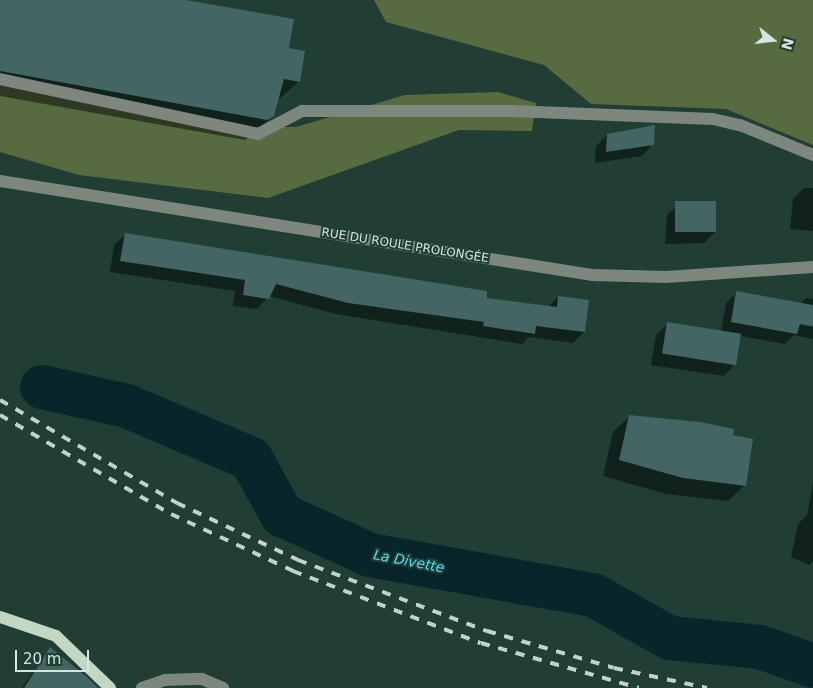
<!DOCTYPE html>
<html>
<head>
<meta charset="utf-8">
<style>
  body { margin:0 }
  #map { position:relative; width:813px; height:688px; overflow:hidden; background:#213e34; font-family:"DejaVu Sans",sans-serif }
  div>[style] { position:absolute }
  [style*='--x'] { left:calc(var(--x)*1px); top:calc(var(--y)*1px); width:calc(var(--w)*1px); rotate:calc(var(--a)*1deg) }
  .green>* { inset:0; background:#586a40 }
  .shadow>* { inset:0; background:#0007 }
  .river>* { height:44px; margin:-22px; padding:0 22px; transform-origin:22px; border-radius:22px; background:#07252b }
  .building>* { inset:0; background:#436563; transform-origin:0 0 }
  .minor>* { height:12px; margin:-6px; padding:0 6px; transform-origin:6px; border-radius:6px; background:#7d877e }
  .major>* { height:12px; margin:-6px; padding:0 6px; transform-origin:6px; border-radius:6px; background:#c2d7c4 }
  .rail>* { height:4px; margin-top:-2px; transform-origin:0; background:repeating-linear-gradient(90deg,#c0d2cb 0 9px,transparent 0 18px) }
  span { translate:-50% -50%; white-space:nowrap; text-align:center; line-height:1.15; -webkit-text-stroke:4px #213e34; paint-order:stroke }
  .street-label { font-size:12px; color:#d5e5df }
  .water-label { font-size:14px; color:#55dcf4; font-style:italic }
  .north { position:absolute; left:748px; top:15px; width:50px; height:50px; -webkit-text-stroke:4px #213e34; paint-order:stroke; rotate:106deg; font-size:14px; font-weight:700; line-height:20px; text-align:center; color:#d5e5df }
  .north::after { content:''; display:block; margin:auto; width:18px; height:22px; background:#d5e5df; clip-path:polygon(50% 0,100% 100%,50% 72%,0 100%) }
  .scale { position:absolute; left:15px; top:650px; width:74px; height:22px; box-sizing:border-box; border:2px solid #d5e5df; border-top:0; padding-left:6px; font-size:15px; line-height:18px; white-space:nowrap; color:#d5e5df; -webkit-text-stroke:4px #213e34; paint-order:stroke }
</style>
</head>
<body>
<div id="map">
  <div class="green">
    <div style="clip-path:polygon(374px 0,813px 0,813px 145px,726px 109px,591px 104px,544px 65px,386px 22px)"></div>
    <div style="clip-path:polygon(0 83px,238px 127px,296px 127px,405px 95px,498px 92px,536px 103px,532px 131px,459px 130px,268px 198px,79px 175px,0 152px)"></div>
  </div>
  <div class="shadow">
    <div style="clip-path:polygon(0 0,186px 0,288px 49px,299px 81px,277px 101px,273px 116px,245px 140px,0 96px)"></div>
    <div style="clip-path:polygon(607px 135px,653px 144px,642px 156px,595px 163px,596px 146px)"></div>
    <div style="clip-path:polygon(804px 188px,813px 188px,813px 231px,790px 229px,793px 199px)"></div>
    <div style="clip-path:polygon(679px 204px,715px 232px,704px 243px,665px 244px,667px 215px)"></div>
    <div style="clip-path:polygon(126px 234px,485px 299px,548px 307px,558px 297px,584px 332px,573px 343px,529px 337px,522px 344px,336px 314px,269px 296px,257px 309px,233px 306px,235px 291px,110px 272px,114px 245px)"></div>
    <div style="clip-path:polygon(737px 292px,800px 304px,806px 298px,813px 299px,813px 325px,793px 324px,813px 327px,813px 339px,794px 335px,785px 344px,739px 336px,735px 364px,724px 376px,651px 365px,656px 335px,667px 324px,721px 332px,726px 303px)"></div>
    <div style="clip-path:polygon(630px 416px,731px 436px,745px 485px,728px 501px,666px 494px,603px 476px,613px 432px)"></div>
    <div style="clip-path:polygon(813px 482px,813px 561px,809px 565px,791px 557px,798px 524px,807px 515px)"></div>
    <div style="clip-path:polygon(50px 648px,94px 688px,22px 688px)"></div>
  </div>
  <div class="river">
    <div style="--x:42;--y:387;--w:87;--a:12.6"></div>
    <div style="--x:127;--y:406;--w:135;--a:23.1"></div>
    <div style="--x:251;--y:459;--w:64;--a:61"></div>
    <div style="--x:282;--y:515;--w:97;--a:24.4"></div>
    <div style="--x:370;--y:555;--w:227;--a:10.2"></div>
    <div style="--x:593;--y:595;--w:88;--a:29.2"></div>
    <div style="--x:670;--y:638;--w:90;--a:5.7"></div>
    <div style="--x:760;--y:647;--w:56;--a:19.7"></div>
  </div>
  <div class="building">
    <div style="clip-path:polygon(0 0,186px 0,294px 19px,289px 48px,305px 51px,300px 82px,284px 79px,274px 116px,267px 120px,0 71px)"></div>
    <div style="clip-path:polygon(655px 125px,654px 145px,606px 152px,607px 134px)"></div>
    <div style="left:716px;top:201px;width:31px;height:41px;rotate:90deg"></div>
    <div style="clip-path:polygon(125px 233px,487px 291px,487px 298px,557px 307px,558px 296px,589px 300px,585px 332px,536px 326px,535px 334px,483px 326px,484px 322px,348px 303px,276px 284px,269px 299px,243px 295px,245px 280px,120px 261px)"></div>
    <div style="clip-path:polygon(736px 291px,813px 305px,813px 326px,800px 324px,797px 334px,731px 322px)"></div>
    <div style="left:667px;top:322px;width:75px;height:32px;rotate:9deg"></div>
    <div style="clip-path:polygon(629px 415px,700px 422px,734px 429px,733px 435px,753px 439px,746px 486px,683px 478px,619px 460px)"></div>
    <div style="clip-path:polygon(50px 647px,88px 678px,98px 688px,24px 688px)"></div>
  </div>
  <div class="minor">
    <div style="--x:0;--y:79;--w:264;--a:12"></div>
    <div style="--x:258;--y:134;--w:50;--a:-27.6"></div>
    <div style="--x:302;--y:111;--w:210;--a:0"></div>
    <div style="--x:512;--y:111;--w:201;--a:2.3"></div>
    <div style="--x:713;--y:119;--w:28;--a:13"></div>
    <div style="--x:740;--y:125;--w:79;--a:22.3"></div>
    <div style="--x:0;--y:181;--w:599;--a:9.02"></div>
    <div style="--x:592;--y:275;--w:74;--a:1.5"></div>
    <div style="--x:666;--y:277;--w:147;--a:-3.9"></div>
    <div style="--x:142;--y:688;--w:24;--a:-19"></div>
    <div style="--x:165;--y:680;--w:37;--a:-2"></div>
    <div style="--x:202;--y:679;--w:23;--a:23"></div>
  </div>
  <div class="major">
    <div style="--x:0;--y:617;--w:59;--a:18.7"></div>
    <div style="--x:56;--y:636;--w:75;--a:43.9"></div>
  </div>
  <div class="rail">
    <div style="--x:0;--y:400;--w:205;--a:30.2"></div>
    <div style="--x:177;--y:503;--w:134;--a:25.2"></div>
    <div style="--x:298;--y:560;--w:202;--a:20.6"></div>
    <div style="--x:487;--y:631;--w:132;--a:16.2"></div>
    <div style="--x:614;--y:668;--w:95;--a:12.1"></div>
    <div style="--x:0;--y:415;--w:198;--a:30.1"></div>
    <div style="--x:171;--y:514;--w:135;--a:25"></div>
    <div style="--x:293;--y:571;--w:201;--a:21"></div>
    <div style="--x:481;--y:643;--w:164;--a:15.9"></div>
  </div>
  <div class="street-label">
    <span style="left:405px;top:246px;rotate:9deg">RUE DU ROULE PROLONGÉE</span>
  </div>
  <div class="water-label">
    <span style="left:409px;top:561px;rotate:11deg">La Divette</span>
  </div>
  <div class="north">N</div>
  <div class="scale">20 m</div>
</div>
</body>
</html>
